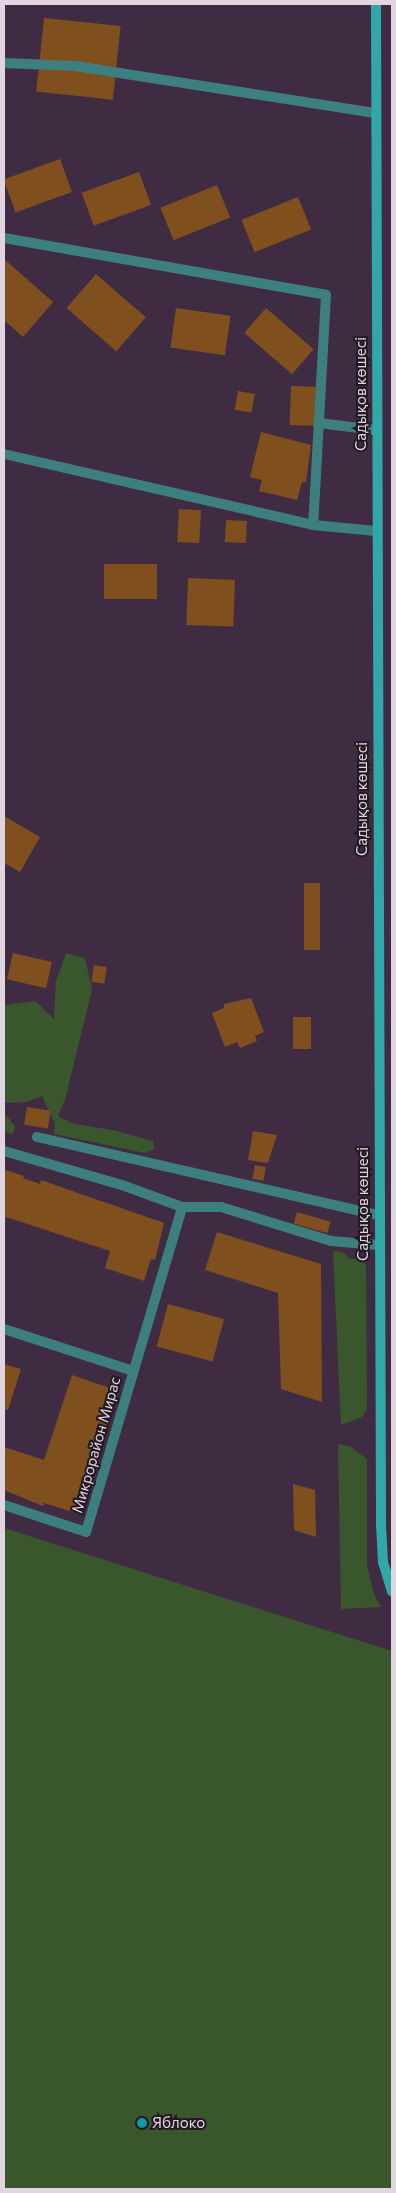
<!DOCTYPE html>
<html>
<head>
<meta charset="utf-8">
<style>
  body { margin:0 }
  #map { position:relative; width:396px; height:2193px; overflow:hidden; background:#402c42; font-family:Commissioner,sans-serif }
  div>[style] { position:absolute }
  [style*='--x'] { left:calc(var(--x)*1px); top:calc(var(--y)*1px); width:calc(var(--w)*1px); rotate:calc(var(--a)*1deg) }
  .green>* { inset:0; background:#39562d }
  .building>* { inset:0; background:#7f4f1e; transform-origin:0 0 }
  .street>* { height:10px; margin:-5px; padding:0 5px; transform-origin:5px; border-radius:5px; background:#3d7f7e }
  .secondary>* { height:10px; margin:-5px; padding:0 5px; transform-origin:5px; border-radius:5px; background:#30a8a7 }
  .dots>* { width:14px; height:14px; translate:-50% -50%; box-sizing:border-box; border:2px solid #221922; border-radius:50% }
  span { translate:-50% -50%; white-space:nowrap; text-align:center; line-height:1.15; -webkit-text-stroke:4px #221922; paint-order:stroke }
  .street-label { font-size:15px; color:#e2d5e2 }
  .poi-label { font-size:15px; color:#e2d5e2 }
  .left { translate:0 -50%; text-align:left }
  .frame { position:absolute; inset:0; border:5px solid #e2d5e2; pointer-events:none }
</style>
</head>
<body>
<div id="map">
  <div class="green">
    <div style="clip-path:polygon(66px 953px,85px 958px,92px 990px,65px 1100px,58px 1116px,71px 1123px,117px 1131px,153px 1141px,154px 1149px,145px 1153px,54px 1134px,55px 1124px,42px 1096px,26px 1102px,4px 1103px,4px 1005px,35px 1001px,54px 1019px,56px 981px)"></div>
    <div style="clip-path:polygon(4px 1113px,15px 1126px,13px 1134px,4px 1132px)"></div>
    <div style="clip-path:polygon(333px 1251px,343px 1252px,350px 1259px,362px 1259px,366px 1265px,367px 1408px,362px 1417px,341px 1425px)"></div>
    <div style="clip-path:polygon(338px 1444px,349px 1446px,367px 1459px,367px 1565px,374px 1594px,381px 1607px,341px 1609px)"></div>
    <div style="clip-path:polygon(4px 1528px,392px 1651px,392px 2189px,4px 2189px)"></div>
  </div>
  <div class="building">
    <div style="left:44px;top:18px;width:77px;height:74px;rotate:6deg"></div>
    <div style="left:60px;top:159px;width:35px;height:60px;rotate:70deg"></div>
    <div style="left:139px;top:172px;width:35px;height:61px;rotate:70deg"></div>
    <div style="left:217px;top:185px;width:35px;height:61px;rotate:68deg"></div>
    <div style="left:298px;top:197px;width:35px;height:61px;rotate:68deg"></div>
    <div style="clip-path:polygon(4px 259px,53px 302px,23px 337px,4px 320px)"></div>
    <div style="left:96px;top:274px;width:66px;height:45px;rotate:41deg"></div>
    <div style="left:176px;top:308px;width:55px;height:40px;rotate:8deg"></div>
    <div style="left:266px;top:308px;width:63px;height:33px;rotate:41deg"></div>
    <div style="left:291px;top:386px;width:25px;height:39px;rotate:2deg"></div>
    <div style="left:238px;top:391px;width:17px;height:19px;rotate:10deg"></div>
    <div style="clip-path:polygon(261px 432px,311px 445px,306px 482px,302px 482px,297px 500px,259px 491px,262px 480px,250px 477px)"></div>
    <div style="left:179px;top:509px;width:22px;height:33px;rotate:3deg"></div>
    <div style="left:226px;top:520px;width:21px;height:22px;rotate:3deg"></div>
    <div style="left:157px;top:564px;width:35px;height:53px;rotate:90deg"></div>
    <div style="left:188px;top:578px;width:47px;height:47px;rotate:2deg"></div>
    <div style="clip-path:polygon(4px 816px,40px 837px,20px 872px,4px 863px)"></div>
    <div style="left:304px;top:883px;width:16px;height:67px"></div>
    <div style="left:13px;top:953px;width:40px;height:27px;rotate:13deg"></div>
    <div style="left:94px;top:965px;width:13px;height:17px;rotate:9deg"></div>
    <div style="clip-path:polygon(251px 998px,264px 1032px,255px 1036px,257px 1041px,240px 1048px,237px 1042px,225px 1047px,212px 1013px,224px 1008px,224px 1004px)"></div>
    <div style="left:293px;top:1017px;width:18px;height:32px"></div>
    <div style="left:27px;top:1107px;width:24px;height:18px;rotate:9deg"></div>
    <div style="clip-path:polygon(253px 1131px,277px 1135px,268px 1163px,248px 1160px)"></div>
    <div style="left:255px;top:1165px;width:11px;height:14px;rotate:10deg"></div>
    <div style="clip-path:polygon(6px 1170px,24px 1176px,23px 1178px,40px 1184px,41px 1180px,164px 1223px,155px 1260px,151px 1259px,144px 1281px,105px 1268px,110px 1251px,6px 1217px,4px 1222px,4px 1173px)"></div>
    <div style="left:297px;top:1212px;width:35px;height:12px;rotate:16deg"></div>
    <div style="clip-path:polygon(217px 1232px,321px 1264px,322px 1402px,281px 1389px,278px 1293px,205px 1270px)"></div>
    <div style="left:168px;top:1304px;width:58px;height:44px;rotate:15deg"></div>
    <div style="clip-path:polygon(4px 1364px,21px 1369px,8px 1410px,4px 1409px)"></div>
    <div style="clip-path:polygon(72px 1375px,113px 1389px,105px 1416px,109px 1417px,103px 1436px,98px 1434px,84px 1479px,89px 1480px,82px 1499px,78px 1497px,73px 1512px,44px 1503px,43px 1506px,4px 1490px,4px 1447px,44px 1460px)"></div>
    <div style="clip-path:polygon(293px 1484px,315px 1490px,316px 1537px,294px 1530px)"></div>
  </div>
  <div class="street">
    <div style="--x:4;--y:63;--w:71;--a:2.4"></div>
    <div style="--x:75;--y:66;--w:305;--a:8.9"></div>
    <div style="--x:4;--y:238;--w:327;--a:10"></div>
    <div style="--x:326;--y:295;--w:230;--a:93.2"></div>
    <div style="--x:313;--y:525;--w:63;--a:5.4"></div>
    <div style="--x:319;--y:423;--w:57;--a:7"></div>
    <div style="--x:4;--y:454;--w:317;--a:12.9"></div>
    <div style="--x:37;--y:1137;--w:350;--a:12.9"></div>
    <div style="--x:4;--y:1151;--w:123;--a:16.1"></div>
    <div style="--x:122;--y:1185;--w:64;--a:20.1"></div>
    <div style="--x:182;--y:1207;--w:39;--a:0"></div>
    <div style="--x:221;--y:1207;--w:115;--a:17.2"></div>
    <div style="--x:331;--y:1241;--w:47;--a:4.9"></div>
    <div style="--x:4;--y:1329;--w:136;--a:18"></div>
    <div style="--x:4;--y:1505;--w:86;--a:18.2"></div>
    <div style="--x:86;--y:1532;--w:339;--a:-73.5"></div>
  </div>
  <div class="secondary">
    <div style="--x:376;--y:4;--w:1520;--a:89.81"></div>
    <div style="--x:381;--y:1524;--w:38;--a:87"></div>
    <div style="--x:383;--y:1562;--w:31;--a:73"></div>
  </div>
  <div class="dots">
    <div style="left:142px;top:2123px;background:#0f9aa8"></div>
  </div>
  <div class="street-label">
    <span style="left:361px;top:394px;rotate:-90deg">Садықов көшесі</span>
    <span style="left:362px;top:799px;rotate:-90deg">Садықов көшесі</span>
    <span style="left:363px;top:1204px;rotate:-90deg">Садықов көшесі</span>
    <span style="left:96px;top:1445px;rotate:-74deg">Микрорайон Мирас</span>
  </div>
  <div class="poi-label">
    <span class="left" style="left:152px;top:2123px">Яблоко</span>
  </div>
  <div class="frame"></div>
</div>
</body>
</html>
